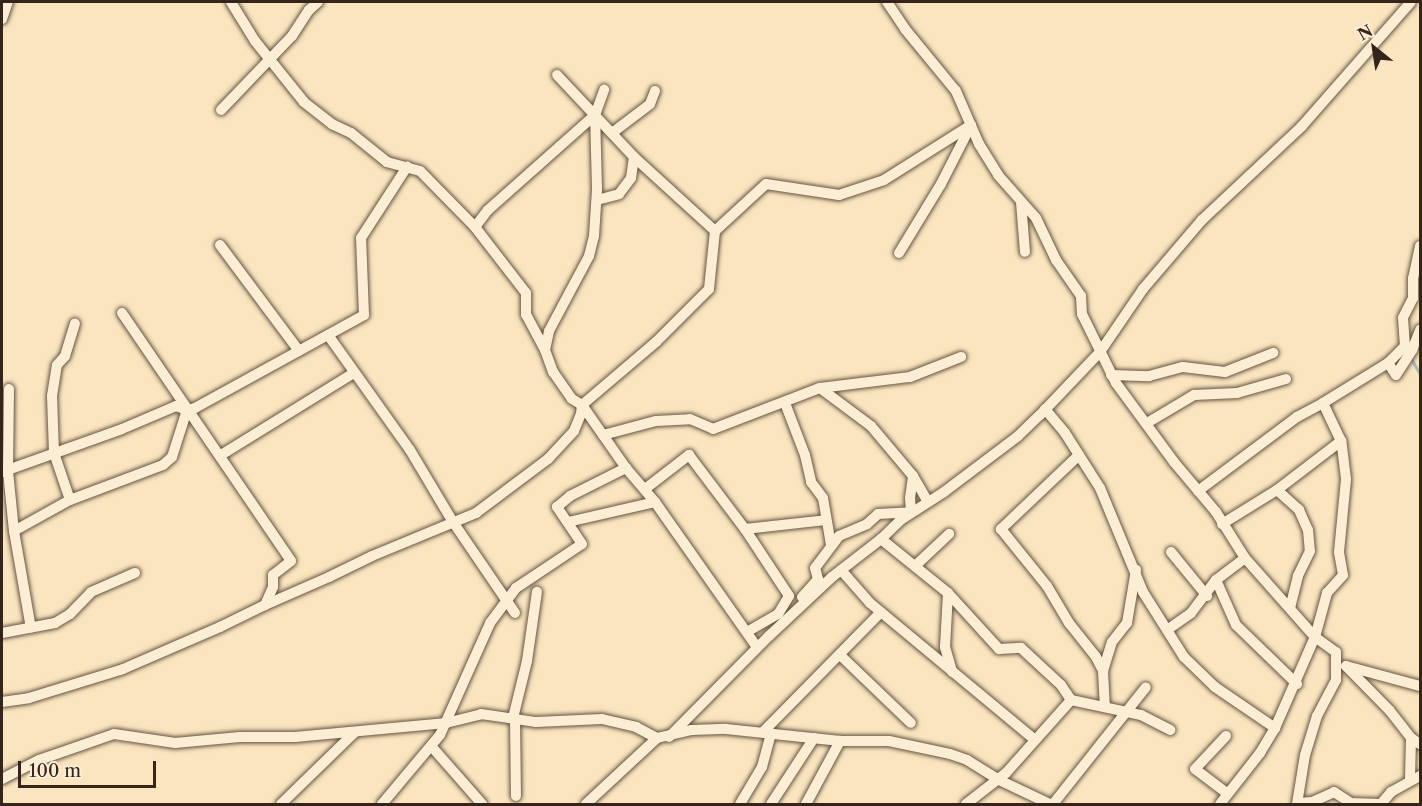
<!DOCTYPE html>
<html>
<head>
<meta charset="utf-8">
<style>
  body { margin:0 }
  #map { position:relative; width:1422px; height:806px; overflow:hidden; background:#fae5bf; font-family:"Libre Caslon Text",serif }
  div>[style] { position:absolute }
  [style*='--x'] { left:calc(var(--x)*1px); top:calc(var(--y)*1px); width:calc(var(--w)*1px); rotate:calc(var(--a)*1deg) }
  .stream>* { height:3px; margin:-1.5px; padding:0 1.5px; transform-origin:1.5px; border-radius:1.5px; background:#a2bcbc }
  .roads { filter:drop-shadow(0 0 2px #665442) drop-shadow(0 0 2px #665442) }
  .minor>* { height:10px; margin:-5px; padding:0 5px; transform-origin:5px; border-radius:5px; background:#fceed5 }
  span { translate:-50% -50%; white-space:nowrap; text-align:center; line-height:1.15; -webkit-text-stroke:4.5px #fceed5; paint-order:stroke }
  .frame { position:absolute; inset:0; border:3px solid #352419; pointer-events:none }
  .north { position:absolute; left:1344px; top:18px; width:60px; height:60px; -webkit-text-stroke:4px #fceed5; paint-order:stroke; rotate:330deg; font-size:16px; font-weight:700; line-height:24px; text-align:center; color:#352419 }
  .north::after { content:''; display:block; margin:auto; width:21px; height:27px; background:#352419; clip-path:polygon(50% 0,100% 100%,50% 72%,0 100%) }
  .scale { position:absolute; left:18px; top:761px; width:138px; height:27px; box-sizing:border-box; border:3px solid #352419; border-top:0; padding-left:8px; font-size:18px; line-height:21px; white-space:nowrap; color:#352419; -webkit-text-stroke:4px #fceed5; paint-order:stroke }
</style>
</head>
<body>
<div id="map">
  <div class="stream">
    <div style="--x:1411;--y:359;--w:17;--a:59"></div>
  </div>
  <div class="roads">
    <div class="minor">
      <div style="--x:887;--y:2;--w:32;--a:56"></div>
      <div style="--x:905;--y:29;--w:80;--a:50.6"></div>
      <div style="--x:956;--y:91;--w:58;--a:66.5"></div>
      <div style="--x:979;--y:144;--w:36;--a:58"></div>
      <div style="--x:998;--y:175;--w:57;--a:48.5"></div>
      <div style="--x:1036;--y:218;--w:47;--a:64.5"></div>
      <div style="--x:1056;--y:260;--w:44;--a:55.2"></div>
      <div style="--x:1081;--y:296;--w:18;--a:87"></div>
      <div style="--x:1082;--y:314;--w:77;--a:63.8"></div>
      <div style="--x:1116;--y:383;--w:98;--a:53.7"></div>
      <div style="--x:1174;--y:462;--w:65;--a:50"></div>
      <div style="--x:1216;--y:512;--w:54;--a:57.8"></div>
      <div style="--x:1245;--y:558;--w:106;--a:48.5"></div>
      <div style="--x:1315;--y:637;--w:26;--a:36"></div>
      <div style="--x:1336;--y:652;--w:28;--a:90"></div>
      <div style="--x:1336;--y:680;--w:41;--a:117.8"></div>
      <div style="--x:1317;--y:716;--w:41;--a:107.1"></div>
      <div style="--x:1305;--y:755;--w:50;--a:99.3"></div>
      <div style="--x:2;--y:19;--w:18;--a:-71"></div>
      <div style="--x:557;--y:75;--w:112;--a:46.8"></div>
      <div style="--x:634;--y:157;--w:110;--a:42.4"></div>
      <div style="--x:221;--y:110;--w:103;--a:-46.2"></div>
      <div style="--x:292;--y:36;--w:31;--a:-57"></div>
      <div style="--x:309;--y:10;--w:12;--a:-42"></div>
      <div style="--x:612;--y:133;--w:48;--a:-37.3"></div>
      <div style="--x:650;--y:104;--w:14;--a:-69"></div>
      <div style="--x:597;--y:200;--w:23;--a:-15"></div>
      <div style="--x:619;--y:194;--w:20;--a:-53"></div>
      <div style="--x:631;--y:178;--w:21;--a:-82"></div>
      <div style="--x:1021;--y:202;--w:50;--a:85.4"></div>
      <div style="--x:475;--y:227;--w:21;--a:-53"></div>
      <div style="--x:488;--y:210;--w:143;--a:-41.6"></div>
      <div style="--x:220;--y:245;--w:132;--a:53.3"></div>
      <div style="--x:1420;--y:246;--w:33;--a:102"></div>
      <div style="--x:1413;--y:278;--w:20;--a:90"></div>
      <div style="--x:1413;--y:298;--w:22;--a:117"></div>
      <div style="--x:1403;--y:318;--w:28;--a:86"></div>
      <div style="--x:1405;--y:346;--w:24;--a:135"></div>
      <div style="--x:1388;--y:363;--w:14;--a:56"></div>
      <div style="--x:1396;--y:375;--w:30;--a:-57"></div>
      <div style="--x:1412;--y:350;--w:22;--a:-68"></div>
      <div style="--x:899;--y:253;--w:81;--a:-58.7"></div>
      <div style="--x:941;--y:184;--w:66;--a:-63"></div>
      <div style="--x:122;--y:313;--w:300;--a:55.7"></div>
      <div style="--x:291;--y:561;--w:23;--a:142"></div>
      <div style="--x:273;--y:575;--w:12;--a:90"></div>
      <div style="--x:273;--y:587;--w:20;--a:114"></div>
      <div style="--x:265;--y:605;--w:70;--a:-23.6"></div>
      <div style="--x:329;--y:577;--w:48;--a:-26"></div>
      <div style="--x:372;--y:556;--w:113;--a:-22.5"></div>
      <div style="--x:476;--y:513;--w:90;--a:-36.9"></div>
      <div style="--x:548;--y:459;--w:38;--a:-47"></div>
      <div style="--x:574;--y:431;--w:18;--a:-68"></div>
      <div style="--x:581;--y:414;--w:9;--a:-84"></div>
      <div style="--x:582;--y:405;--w:12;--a:-149"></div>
      <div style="--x:572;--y:399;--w:33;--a:-125"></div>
      <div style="--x:553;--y:372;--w:23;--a:-110"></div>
      <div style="--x:545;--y:350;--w:40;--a:-118"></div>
      <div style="--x:526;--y:315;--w:22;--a:-90"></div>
      <div style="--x:526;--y:293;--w:83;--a:-127.7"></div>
      <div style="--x:475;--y:227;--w:78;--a:-134.5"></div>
      <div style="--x:420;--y:171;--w:34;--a:-165"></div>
      <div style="--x:387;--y:162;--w:46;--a:-141.1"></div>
      <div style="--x:351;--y:133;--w:21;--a:-155"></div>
      <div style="--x:332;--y:124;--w:36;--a:-142"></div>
      <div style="--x:304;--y:102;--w:78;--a:-128.8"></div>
      <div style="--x:255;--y:41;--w:46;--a:-121.6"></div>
      <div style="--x:328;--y:335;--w:141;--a:54.5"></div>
      <div style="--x:410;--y:450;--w:84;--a:59.2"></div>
      <div style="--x:453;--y:522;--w:110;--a:55.7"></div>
      <div style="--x:545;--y:350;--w:19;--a:-78"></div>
      <div style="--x:549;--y:331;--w:85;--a:-61.9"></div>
      <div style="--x:589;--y:256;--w:21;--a:-76"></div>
      <div style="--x:594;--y:236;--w:47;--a:-86.3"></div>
      <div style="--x:597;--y:189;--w:74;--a:-91.5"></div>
      <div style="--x:595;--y:115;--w:27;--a:-70"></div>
      <div style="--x:1111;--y:375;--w:38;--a:2"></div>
      <div style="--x:1149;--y:376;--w:35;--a:-15"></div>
      <div style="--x:1183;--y:367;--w:42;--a:6.8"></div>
      <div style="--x:1225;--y:372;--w:52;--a:-21.6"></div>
      <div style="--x:820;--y:388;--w:64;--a:36.7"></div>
      <div style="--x:871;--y:426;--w:65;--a:50"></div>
      <div style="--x:913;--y:476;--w:30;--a:60"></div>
      <div style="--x:9;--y:389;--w:82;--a:90.7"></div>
      <div style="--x:8;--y:471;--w:60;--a:84.3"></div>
      <div style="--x:14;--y:531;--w:98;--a:80.1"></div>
      <div style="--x:785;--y:403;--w:56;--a:69"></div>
      <div style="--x:805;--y:455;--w:28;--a:77"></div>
      <div style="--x:811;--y:482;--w:20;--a:53"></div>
      <div style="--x:823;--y:498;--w:48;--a:80.3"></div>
      <div style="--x:1045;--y:409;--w:31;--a:50"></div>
      <div style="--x:1065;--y:433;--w:65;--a:57.5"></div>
      <div style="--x:1100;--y:488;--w:113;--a:67.5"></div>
      <div style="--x:1143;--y:592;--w:77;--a:57.8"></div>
      <div style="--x:1184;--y:657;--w:43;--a:44.1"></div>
      <div style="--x:1215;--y:687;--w:73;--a:34.3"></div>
      <div style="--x:1147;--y:423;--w:55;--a:-30.8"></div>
      <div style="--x:1194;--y:395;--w:43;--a:-2.7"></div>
      <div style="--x:1237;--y:393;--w:51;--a:-15.9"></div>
      <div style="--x:603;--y:435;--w:55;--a:-14.8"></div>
      <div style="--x:656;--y:421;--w:34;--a:-3"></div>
      <div style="--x:690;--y:419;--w:25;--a:23"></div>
      <div style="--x:713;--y:429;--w:115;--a:-21"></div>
      <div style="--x:820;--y:388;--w:91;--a:-7"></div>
      <div style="--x:910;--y:377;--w:55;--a:-21.4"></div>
      <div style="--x:221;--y:455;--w:156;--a:-31.7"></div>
      <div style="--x:1079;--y:455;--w:108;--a:136.5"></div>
      <div style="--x:1001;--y:529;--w:73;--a:51.1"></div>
      <div style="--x:1047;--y:586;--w:43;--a:59.3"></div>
      <div style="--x:1069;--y:623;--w:43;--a:51.5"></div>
      <div style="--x:1096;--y:657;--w:16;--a:63"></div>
      <div style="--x:1103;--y:671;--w:34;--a:87"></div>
      <div style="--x:626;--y:468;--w:77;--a:-124.9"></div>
      <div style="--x:582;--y:405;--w:97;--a:-40.4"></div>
      <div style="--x:656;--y:342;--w:75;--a:-45"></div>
      <div style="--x:709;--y:289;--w:58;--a:-84.1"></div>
      <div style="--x:715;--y:231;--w:69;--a:-42.7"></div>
      <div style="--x:766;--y:184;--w:74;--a:8.6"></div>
      <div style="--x:839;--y:195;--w:47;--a:-18.4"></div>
      <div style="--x:884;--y:180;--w:103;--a:-32.3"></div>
      <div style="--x:2;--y:472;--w:127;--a:-19.7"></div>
      <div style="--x:122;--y:429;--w:59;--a:-23.1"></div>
      <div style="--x:176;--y:406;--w:12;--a:20"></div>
      <div style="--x:187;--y:410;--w:8;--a:-14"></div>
      <div style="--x:195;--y:408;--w:193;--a:-28.8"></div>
      <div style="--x:364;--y:315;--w:77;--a:-92.2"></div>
      <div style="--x:361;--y:238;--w:85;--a:-57.1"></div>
      <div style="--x:645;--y:489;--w:56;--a:-37.7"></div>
      <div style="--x:689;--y:455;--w:93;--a:52.9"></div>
      <div style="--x:745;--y:529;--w:80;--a:56.7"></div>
      <div style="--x:789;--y:596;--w:21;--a:121"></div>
      <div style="--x:778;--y:614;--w:36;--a:150"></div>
      <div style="--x:1277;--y:490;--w:81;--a:-37.4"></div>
      <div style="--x:1198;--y:491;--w:124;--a:-36.8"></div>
      <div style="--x:1297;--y:417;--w:30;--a:-28"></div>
      <div style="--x:70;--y:500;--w:50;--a:-108.8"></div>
      <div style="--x:54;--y:453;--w:57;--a:-92"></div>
      <div style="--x:52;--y:396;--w:31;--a:-81"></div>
      <div style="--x:57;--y:365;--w:12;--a:-48"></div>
      <div style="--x:65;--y:356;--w:34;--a:-73"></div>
      <div style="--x:568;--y:522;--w:89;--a:-12.9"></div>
      <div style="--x:1222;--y:524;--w:65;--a:-31.7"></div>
      <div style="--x:1277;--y:490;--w:30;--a:42"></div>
      <div style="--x:1299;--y:510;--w:22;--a:66"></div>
      <div style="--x:1308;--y:530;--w:21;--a:85"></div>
      <div style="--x:1310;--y:551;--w:28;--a:116"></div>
      <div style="--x:1298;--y:576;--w:32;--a:104"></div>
      <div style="--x:745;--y:529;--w:81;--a:-6.3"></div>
      <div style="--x:14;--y:531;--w:64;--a:-29"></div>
      <div style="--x:70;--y:500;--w:99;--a:-20.6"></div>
      <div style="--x:163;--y:465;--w:12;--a:-42"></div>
      <div style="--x:172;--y:457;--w:49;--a:-72.3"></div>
      <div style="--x:881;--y:539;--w:86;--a:38.9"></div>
      <div style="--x:948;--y:593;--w:76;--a:47.7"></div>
      <div style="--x:999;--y:649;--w:22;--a:-3"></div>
      <div style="--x:1021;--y:648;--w:54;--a:42.8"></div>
      <div style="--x:1061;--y:685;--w:18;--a:56"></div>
      <div style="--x:1071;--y:700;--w:72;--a:12.1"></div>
      <div style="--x:1141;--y:715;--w:33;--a:27"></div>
      <div style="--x:1171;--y:552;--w:57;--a:50.7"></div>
      <div style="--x:915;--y:566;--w:47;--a:-43.3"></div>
      <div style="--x:841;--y:570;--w:44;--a:48.7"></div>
      <div style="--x:870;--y:603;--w:214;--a:39.7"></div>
      <div style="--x:1216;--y:580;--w:49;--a:66"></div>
      <div style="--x:1236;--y:625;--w:85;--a:44"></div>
      <div style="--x:948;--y:593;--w:54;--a:93.2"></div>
      <div style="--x:945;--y:647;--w:26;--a:74"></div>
      <div style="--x:802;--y:597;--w:24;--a:-48"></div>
      <div style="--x:818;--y:579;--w:11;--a:-105"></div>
      <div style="--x:815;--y:568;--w:40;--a:-53"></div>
      <div style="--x:839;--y:536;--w:30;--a:-23"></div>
      <div style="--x:867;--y:524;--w:15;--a:-42"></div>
      <div style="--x:878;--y:514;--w:33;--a:-3"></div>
      <div style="--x:911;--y:512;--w:14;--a:-94"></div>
      <div style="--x:910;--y:498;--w:22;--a:-82"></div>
      <div style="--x:1167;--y:630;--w:29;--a:-35"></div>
      <div style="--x:1191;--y:613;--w:41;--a:-52.9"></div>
      <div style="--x:1216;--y:580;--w:36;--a:-37"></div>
      <div style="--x:2;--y:633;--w:54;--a:-10.7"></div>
      <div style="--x:55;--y:623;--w:17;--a:-31"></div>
      <div style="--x:70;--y:614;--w:30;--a:-46"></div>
      <div style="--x:91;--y:592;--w:48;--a:-23.4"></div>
      <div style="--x:840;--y:655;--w:98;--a:43.8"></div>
      <div style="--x:1346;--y:666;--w:63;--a:45.6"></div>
      <div style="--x:1390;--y:711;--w:34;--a:52"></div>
      <div style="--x:1411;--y:738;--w:11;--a:34"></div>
      <div style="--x:1346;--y:666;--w:77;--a:15.1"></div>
      <div style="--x:1103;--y:671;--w:30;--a:-73"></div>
      <div style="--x:1112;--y:642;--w:24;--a:-52"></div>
      <div style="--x:1127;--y:623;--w:54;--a:-80.4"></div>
      <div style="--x:2;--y:702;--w:27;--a:-8"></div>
      <div style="--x:29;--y:698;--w:98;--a:-17.1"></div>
      <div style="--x:123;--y:669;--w:106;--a:-23.4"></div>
      <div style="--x:220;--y:627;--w:50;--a:-26.1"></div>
      <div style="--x:513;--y:718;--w:59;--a:-76.2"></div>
      <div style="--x:527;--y:661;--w:70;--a:-81.8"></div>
      <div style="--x:515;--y:718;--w:78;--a:89.3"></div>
      <div style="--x:763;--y:732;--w:168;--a:-45.5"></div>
      <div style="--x:1226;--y:736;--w:45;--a:133.2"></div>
      <div style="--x:1195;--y:769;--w:41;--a:37.1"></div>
      <div style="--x:669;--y:737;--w:142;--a:-45.3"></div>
      <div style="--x:769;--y:636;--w:86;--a:-43.1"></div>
      <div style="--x:832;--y:577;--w:62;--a:-37.8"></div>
      <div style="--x:881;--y:539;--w:29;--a:-44"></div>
      <div style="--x:902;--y:519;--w:50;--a:-32.7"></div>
      <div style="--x:944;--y:492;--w:93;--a:-37.1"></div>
      <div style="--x:1018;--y:436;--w:30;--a:-44"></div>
      <div style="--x:1040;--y:415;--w:87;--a:-46.4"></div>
      <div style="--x:1100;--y:352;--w:76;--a:-55.7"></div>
      <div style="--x:1143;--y:289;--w:91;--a:-49.5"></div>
      <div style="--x:1202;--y:220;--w:137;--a:-43.2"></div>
      <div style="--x:1302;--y:126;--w:165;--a:-48.7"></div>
      <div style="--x:432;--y:747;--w:76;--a:48.7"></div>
      <div style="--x:2;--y:779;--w:42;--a:-27.2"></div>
      <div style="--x:39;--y:760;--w:79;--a:-19.1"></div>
      <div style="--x:114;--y:734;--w:62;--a:8.4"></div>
      <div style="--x:175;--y:743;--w:65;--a:-5.3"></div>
      <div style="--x:240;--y:737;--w:55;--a:0"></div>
      <div style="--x:295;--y:737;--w:152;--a:-5.3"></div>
      <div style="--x:446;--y:723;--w:36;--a:-14"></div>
      <div style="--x:481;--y:714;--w:56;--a:8.3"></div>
      <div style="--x:536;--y:722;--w:66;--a:-2.6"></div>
      <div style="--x:602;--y:719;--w:35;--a:13"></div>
      <div style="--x:636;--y:727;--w:24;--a:28"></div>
      <div style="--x:1410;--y:779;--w:41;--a:-88.6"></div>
      <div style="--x:1298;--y:803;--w:14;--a:-4"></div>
      <div style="--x:1312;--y:802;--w:24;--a:-24"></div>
      <div style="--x:1334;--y:792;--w:20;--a:33"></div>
      <div style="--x:1351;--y:803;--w:30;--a:2"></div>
      <div style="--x:1381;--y:804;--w:16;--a:-50"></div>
      <div style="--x:1391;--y:792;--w:33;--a:-29"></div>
      <div style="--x:281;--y:804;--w:102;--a:-44.2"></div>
      <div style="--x:382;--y:804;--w:90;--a:-50"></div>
      <div style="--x:440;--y:735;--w:123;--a:-65.9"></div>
      <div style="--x:490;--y:623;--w:44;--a:-53.4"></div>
      <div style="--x:516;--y:588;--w:79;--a:-33.7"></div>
      <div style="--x:582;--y:544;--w:45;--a:-124"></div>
      <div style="--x:557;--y:507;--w:17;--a:-40"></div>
      <div style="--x:570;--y:496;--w:63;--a:-26.6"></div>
      <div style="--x:626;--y:468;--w:45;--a:49.5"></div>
      <div style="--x:655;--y:502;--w:177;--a:54.9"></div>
      <div style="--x:586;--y:804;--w:97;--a:-42.9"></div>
      <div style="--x:657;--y:738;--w:36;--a:-13"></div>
      <div style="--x:692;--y:730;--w:34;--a:-2"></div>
      <div style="--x:726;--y:729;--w:115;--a:6"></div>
      <div style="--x:840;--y:741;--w:49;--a:0"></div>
      <div style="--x:889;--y:741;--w:62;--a:12"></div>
      <div style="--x:950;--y:754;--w:18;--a:19"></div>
      <div style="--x:967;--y:760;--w:36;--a:32"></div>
      <div style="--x:997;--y:779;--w:59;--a:25.3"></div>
      <div style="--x:740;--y:804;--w:43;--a:-59.3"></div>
      <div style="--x:762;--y:767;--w:35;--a:-75"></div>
      <div style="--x:771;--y:804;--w:79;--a:-56.9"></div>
      <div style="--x:806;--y:804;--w:72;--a:-61.6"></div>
      <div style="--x:966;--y:804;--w:51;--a:-37.8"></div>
      <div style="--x:1006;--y:773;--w:98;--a:-48.3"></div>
      <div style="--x:1053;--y:804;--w:149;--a:-51.5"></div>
      <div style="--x:1220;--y:804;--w:65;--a:-51.9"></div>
      <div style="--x:1260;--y:753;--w:29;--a:-59"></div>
      <div style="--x:1275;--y:728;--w:99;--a:-66.3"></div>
      <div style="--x:1315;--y:637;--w:46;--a:-74.7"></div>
      <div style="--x:1327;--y:593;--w:24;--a:-48"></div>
      <div style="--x:1343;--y:575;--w:23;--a:-100"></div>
      <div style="--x:1339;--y:552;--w:73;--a:-84.5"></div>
      <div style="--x:1346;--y:479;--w:38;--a:-97"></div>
      <div style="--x:1341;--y:441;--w:42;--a:-115.3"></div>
      <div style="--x:1323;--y:403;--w:76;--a:-31.6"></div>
    </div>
  </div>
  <div class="frame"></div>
  <div class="north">N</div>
  <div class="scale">100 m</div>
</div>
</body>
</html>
